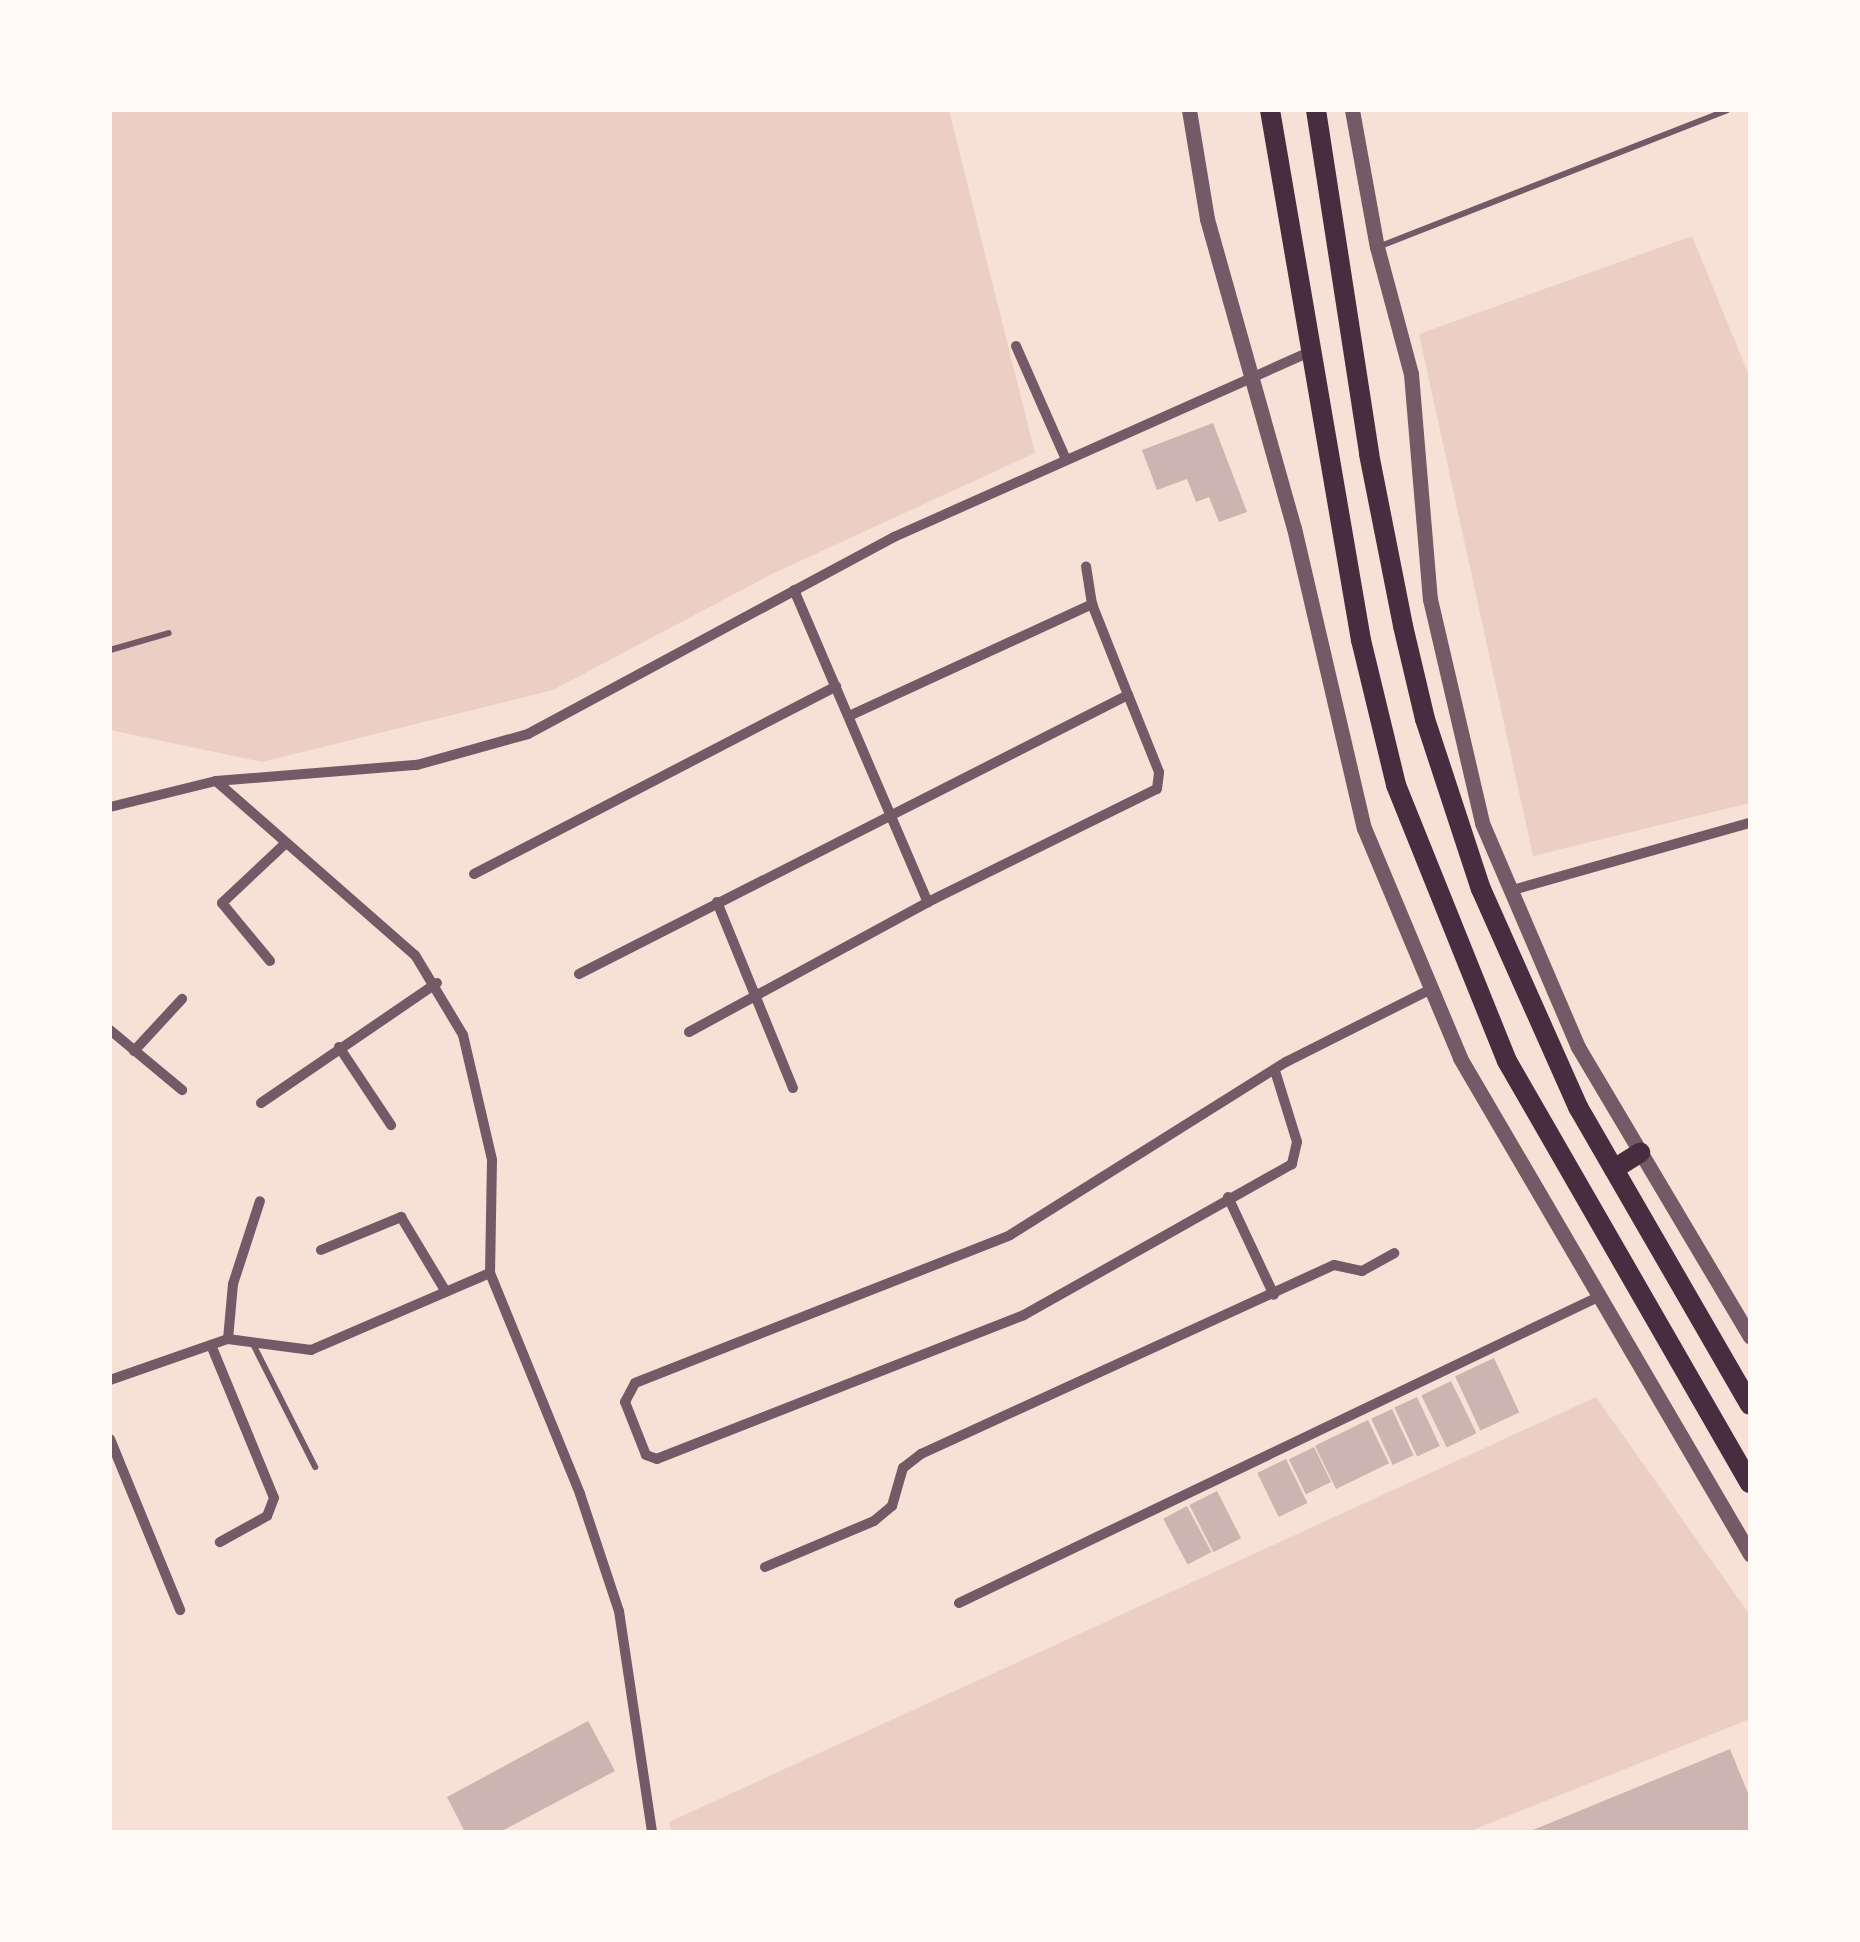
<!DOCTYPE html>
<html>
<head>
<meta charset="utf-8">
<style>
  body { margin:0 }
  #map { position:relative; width:1860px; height:1942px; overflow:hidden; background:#f7e1d7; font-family:Lora,serif }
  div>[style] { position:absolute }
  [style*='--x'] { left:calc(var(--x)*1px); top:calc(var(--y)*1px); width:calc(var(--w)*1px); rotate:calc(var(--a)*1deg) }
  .green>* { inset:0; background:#ebcfc5 }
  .building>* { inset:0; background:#ccb4b1; transform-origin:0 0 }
  .service>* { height:6px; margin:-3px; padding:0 3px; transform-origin:3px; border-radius:3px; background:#755966 }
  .minor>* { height:10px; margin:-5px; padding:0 5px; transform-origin:5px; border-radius:5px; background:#755966 }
  .tertiary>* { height:15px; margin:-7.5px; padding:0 7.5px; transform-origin:7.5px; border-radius:7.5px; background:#755966 }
  .trunk>* { height:20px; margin:-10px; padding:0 10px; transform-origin:10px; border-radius:10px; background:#4a2c40 }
  span { translate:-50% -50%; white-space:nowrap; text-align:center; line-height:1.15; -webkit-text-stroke:10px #fffaf5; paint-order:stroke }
  .frame { position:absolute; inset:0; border:112px solid #fffaf5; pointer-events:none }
</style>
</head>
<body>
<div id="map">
  <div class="green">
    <div style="clip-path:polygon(110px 110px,949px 110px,1035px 453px,772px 574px,553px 690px,262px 762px,110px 730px)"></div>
    <div style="clip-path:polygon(1692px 236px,1750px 378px,1750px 803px,1533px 856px,1419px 334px)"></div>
    <div style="clip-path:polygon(1596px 1397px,1750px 1615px,1750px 1719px,1468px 1832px,672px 1832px,669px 1822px)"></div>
  </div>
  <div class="building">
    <div style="clip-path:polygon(1213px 423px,1247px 512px,1219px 522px,1209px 497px,1196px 502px,1187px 479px,1157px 490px,1142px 450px)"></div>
    <div style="left:1494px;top:1358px;width:60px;height:43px;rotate:65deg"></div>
    <div style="left:1451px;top:1381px;width:58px;height:33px;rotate:64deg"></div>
    <div style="left:1417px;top:1397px;width:54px;height:25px;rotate:65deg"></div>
    <div style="left:1392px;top:1409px;width:51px;height:23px;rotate:65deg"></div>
    <div style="left:1368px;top:1420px;width:48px;height:59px;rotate:64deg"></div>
    <div style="left:1314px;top:1447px;width:39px;height:28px;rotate:64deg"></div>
    <div style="left:1286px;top:1459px;width:49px;height:32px;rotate:64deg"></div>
    <div style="left:1217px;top:1491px;width:53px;height:31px;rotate:63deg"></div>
    <div style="left:1187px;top:1506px;width:52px;height:27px;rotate:62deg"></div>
    <div style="clip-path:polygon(588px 1721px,615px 1771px,500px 1832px,465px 1832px,447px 1797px)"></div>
    <div style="clip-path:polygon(1730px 1749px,1750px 1798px,1750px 1832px,1528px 1832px)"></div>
  </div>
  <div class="service">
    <div style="--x:1378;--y:247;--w:375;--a:-21.4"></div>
    <div style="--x:110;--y:650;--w:61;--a:-16.1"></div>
    <div style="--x:253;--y:1344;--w:138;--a:63.2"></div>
  </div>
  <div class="minor">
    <div style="--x:1016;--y:346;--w:121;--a:66.2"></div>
    <div style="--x:794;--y:590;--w:340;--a:66.8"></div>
    <div style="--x:928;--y:902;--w:255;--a:-26.3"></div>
    <div style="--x:1157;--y:789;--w:17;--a:-83"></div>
    <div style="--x:1159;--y:772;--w:83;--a:-111.9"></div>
    <div style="--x:849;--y:716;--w:268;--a:-24.7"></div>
    <div style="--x:216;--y:781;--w:264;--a:41.2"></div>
    <div style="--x:415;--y:955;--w:93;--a:59"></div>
    <div style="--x:463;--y:1035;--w:128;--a:76.9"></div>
    <div style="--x:492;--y:1160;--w:113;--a:91"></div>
    <div style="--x:490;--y:1273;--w:239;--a:67.8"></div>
    <div style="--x:580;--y:1494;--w:123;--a:71.6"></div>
    <div style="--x:619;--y:1611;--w:223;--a:81.5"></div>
    <div style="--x:110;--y:807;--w:109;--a:-13.8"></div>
    <div style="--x:216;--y:781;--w:202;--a:-4.6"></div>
    <div style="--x:417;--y:765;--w:115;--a:-15.6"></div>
    <div style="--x:528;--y:734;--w:416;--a:-28.3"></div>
    <div style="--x:894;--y:537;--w:455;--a:-24"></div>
    <div style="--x:474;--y:874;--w:408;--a:-27.4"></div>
    <div style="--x:1509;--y:891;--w:250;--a:-15.8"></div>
    <div style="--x:717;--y:902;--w:201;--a:67.8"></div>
    <div style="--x:270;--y:961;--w:75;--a:-129.6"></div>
    <div style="--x:222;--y:903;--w:88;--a:-43.2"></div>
    <div style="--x:579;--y:974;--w:616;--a:-26.94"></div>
    <div style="--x:1128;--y:695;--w:98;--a:-111.6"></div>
    <div style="--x:1092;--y:604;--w:38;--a:-99"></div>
    <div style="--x:110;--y:1030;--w:94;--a:39.8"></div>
    <div style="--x:689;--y:1032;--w:272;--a:-28.5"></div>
    <div style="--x:339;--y:1047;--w:94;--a:56.3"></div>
    <div style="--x:134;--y:1051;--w:71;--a:-47.3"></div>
    <div style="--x:1276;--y:1074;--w:71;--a:72.8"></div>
    <div style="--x:1297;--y:1142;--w:23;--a:103"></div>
    <div style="--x:1292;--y:1164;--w:308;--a:150.6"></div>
    <div style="--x:1024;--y:1315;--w:394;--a:158.6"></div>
    <div style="--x:657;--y:1459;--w:12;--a:-160"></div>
    <div style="--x:646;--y:1455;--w:57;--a:-111.6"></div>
    <div style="--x:625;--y:1402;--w:21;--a:-62"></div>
    <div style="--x:635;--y:1383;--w:403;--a:-21.5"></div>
    <div style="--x:1010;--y:1235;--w:326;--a:-32.1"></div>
    <div style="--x:1286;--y:1062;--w:162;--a:-26.7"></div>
    <div style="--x:261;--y:1103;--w:213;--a:-34.3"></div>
    <div style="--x:1228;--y:1197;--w:108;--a:64.9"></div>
    <div style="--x:321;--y:1250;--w:87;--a:-22.4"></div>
    <div style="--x:401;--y:1217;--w:87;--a:59"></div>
    <div style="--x:228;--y:1339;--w:55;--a:-84.8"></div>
    <div style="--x:233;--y:1284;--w:87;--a:-72"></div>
    <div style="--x:211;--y:1345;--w:165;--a:67.6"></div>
    <div style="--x:274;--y:1498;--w:19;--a:111"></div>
    <div style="--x:267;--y:1516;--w:54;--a:151"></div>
    <div style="--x:110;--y:1380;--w:125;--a:-19.2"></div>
    <div style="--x:228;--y:1339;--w:84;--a:7.5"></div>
    <div style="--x:311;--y:1350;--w:195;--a:-23.3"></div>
    <div style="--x:110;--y:1439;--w:185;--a:67.7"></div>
    <div style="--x:765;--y:1567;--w:118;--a:-22.9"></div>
    <div style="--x:874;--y:1521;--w:23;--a:-40"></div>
    <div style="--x:892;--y:1506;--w:40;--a:-74"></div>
    <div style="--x:903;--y:1468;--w:23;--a:-38"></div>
    <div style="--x:921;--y:1454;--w:454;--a:-24.6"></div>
    <div style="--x:1334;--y:1265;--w:29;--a:12"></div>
    <div style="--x:1362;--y:1271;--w:37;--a:-29"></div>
    <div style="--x:959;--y:1603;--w:708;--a:-25.59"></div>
  </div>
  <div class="tertiary">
    <div style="--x:1189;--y:110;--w:110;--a:80.6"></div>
    <div style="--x:1207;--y:219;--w:321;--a:74.3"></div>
    <div style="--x:1294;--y:528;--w:308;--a:76.9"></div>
    <div style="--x:1364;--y:828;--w:249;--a:67.3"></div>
    <div style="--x:1460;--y:1058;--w:575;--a:59.69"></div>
    <div style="--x:1352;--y:110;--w:139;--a:79.7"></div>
    <div style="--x:1377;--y:247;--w:131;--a:75"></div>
    <div style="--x:1411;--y:374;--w:226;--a:85.2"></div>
    <div style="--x:1430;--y:599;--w:230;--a:76.9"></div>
    <div style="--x:1482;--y:823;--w:244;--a:66.8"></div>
    <div style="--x:1578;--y:1047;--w:337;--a:59.3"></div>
  </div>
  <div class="trunk">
    <div style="--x:1270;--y:110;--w:538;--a:80.26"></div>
    <div style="--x:1361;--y:640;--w:149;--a:76.4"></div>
    <div style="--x:1396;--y:785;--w:297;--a:68.1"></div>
    <div style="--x:1507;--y:1061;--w:487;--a:60.1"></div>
    <div style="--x:1316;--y:110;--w:348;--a:81.2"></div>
    <div style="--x:1369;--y:454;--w:175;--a:78.8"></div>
    <div style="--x:1403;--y:626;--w:96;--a:76.7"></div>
    <div style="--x:1425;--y:719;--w:179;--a:71.8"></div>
    <div style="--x:1481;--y:889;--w:239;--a:66"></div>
    <div style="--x:1578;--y:1107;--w:344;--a:60"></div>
    <div style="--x:1614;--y:1169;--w:31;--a:-32"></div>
  </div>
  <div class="frame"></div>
</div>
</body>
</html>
